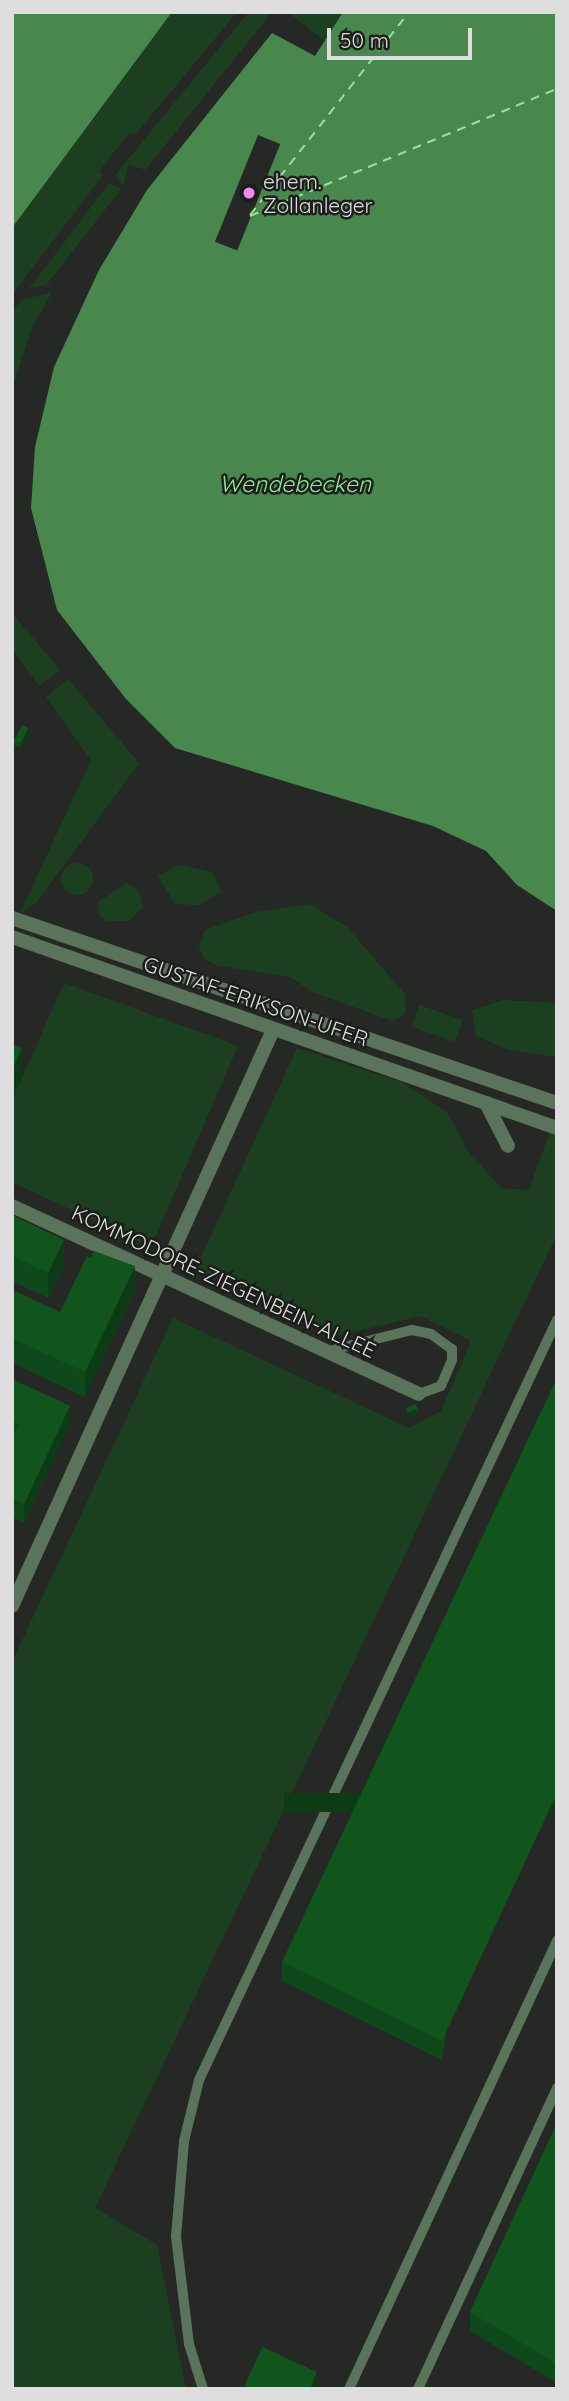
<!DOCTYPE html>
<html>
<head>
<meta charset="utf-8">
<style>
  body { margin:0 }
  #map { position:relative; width:569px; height:2401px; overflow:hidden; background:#262826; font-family:Quicksand,sans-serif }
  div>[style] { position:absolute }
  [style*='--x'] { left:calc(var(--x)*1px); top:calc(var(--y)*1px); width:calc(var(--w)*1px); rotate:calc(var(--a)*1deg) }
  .green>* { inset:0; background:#1c401f; transform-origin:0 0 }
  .round { border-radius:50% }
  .water>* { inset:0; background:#49874f }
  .pier>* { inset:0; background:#262826; transform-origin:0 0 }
  .ferry>* { height:2px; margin-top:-1px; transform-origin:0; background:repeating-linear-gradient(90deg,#91e698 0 9px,transparent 0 16px) }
  .lane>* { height:10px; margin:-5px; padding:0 5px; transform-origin:5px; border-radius:5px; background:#5a735b }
  .street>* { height:14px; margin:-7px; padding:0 7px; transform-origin:7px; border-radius:7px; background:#5a735b }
  .wall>* { inset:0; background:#0f481a }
  .shaded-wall>* { inset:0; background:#0d3b15; transform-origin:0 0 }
  .building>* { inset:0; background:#12541e; transform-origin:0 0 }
  .dots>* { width:19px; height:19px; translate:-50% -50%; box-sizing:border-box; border:4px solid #1c1e1c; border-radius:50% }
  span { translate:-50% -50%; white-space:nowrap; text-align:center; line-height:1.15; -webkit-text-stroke:5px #1c1e1c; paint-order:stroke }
  .poi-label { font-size:21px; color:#dddedd }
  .left { translate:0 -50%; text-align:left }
  .street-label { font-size:21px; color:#dddedd }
  .water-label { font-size:23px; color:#91e698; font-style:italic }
  .frame { position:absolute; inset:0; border:14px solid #dddedd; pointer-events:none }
  .scale { position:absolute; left:327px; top:28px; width:145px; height:32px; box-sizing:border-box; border:4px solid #dddedd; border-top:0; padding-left:9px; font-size:21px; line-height:24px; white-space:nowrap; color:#dddedd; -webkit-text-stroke:5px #1c1e1c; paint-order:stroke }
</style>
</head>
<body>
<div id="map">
  <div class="green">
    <div style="clip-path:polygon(172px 12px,237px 12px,135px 135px,130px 132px,99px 171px,103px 175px,12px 295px,12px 228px)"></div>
    <div style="clip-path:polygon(249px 12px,272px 12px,145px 170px,129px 164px,123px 185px,115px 175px)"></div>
    <div style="clip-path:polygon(287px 12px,343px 12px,325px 41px)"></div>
    <div style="clip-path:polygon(109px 183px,121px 189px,47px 284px,29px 289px)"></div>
    <div style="clip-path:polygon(52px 292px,31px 330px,12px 389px,12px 312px,22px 300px)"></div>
    <div style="clip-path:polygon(12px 613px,60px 670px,39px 686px,12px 649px)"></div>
    <div style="clip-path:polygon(68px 679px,139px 763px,37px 902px,20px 913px,91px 760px,46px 697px)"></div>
    <div class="round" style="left:61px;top:863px;width:32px;height:32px"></div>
    <div style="clip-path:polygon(179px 865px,212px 872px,221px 891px,200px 905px,175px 904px,158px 876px)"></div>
    <div style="clip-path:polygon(126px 883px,139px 890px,143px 907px,129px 921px,108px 921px,100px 916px,97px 903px)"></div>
    <div style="clip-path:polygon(310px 904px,347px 927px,405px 994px,405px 1014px,393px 1021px,312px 992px,290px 977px,219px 966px,204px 959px,199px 947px,205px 930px,256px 912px)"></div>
    <div style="clip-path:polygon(64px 983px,238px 1046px,151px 1247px,12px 1182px,12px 1100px)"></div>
    <div style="clip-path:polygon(503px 1000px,557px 1003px,557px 1057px,509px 1050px,476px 1036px,472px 1010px)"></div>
    <div style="left:419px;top:1005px;width:46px;height:23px;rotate:19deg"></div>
    <div style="clip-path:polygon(297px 1048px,401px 1082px,447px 1112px,468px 1151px,501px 1188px,529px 1190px,550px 1132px,557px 1135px,557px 1234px,95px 2208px,157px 2245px,186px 2389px,12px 2389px,12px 1662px,173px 1318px,409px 1428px,441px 1411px,471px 1341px,420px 1316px,341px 1335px,196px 1268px)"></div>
  </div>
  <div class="water">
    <div style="clip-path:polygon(12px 12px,172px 12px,12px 228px)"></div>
    <div style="clip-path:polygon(343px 12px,557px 12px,557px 911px,517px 885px,486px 851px,433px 826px,175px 748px,126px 699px,57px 610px,31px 508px,35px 447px,54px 367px,99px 270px,147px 190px,272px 33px,315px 56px)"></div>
  </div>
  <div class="pier">
    <div style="left:258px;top:135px;width:24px;height:115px;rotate:22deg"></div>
  </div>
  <div class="ferry">
    <div style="--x:250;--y:215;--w:258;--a:-51.9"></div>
    <div style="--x:250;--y:216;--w:332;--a:-22.5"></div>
  </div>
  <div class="lane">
    <div style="--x:328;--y:1351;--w:87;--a:-14"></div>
    <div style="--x:412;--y:1330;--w:19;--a:12"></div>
    <div style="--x:431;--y:1334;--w:26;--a:36"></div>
    <div style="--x:452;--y:1349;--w:11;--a:90"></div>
    <div style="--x:452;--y:1360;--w:28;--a:113"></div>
    <div style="--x:441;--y:1386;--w:23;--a:160"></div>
    <div style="--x:203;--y:2389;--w:47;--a:-107.3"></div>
    <div style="--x:189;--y:2344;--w:108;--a:-96.9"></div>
    <div style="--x:176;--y:2237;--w:96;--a:-85.2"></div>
    <div style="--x:184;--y:2141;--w:63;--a:-76.2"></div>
    <div style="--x:199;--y:2080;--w:840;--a:-64.78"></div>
    <div style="--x:349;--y:2389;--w:495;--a:-65.1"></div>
    <div style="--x:418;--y:2389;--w:332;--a:-65.2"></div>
  </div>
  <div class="street">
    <div style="--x:12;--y:918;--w:576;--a:18.75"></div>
    <div style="--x:12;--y:937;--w:577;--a:19.31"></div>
    <div style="--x:486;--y:1103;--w:48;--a:62.9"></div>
    <div style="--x:12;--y:1206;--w:448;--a:24.8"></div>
    <div style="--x:12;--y:1606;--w:632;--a:-65.62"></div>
  </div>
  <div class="wall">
    <div style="clip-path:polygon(28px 733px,20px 748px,14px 745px,14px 740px)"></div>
    <div style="clip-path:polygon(12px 1215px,64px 1265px,48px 1298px,12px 1281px)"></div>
    <div style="clip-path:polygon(12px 1290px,60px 1312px,135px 1291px,85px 1397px,12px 1363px)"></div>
    <div style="clip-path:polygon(557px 1378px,442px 2060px,282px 1981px,282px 1962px)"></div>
    <div style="clip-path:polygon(12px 1379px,70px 1425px,24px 1523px,12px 1517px)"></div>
    <div style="clip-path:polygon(557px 2123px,557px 2383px,470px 2331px,470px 2312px)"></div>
  </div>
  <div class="shaded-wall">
    <div style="clip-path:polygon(28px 728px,28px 733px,20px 748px,20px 743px)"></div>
    <div style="clip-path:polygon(22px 1048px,22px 1078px,12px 1100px,12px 1070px)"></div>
    <div style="clip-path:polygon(64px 1240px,64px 1265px,48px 1298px,48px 1273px)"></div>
    <div style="clip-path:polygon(135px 1266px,135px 1291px,85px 1397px,85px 1372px)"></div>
    <div style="clip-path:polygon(70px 1406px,70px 1425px,24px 1523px,24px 1504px)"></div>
    <div style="clip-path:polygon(418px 1409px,418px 1414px,408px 1419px,408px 1413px)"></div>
    <div style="left:557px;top:1793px;width:19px;height:273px;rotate:90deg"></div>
    <div style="clip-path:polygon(317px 2372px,317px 2389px,310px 2389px)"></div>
  </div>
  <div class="building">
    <div style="left:22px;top:725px;width:7px;height:17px;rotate:27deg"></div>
    <div style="clip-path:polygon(12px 1044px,22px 1048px,12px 1070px)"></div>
    <div style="clip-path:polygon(12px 1215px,64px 1240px,48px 1273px,12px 1256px)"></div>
    <div style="clip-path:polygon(94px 1251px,135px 1266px,85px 1372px,12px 1338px,12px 1290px,60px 1312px,87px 1256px,91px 1258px)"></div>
    <div style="clip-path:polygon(557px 1378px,557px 1793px,442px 2041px,282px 1962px)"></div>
    <div style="clip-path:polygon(12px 1379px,70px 1406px,24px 1504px,12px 1498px,12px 1438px,19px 1424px,12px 1421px)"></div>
    <div style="left:416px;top:1404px;width:5px;height:11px;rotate:68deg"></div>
    <div style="clip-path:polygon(557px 2123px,557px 2364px,470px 2312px)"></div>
    <div style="clip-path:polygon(262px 2347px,317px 2372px,310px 2389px,243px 2389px)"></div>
  </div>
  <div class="dots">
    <div style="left:249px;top:193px;background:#f18af4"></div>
  </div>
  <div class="poi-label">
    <span class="left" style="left:263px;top:193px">ehem.<br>Zollanleger</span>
  </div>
  <div class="street-label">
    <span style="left:256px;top:1001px;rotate:19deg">GUSTAF-ERIKSON-UFER</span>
    <span style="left:224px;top:1281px;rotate:25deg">KOMMODORE-ZIEGENBEIN-ALLEE</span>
  </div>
  <div class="water-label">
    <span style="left:295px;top:484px">Wendebecken</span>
  </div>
  <div class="frame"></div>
  <div class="scale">50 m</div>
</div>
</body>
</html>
